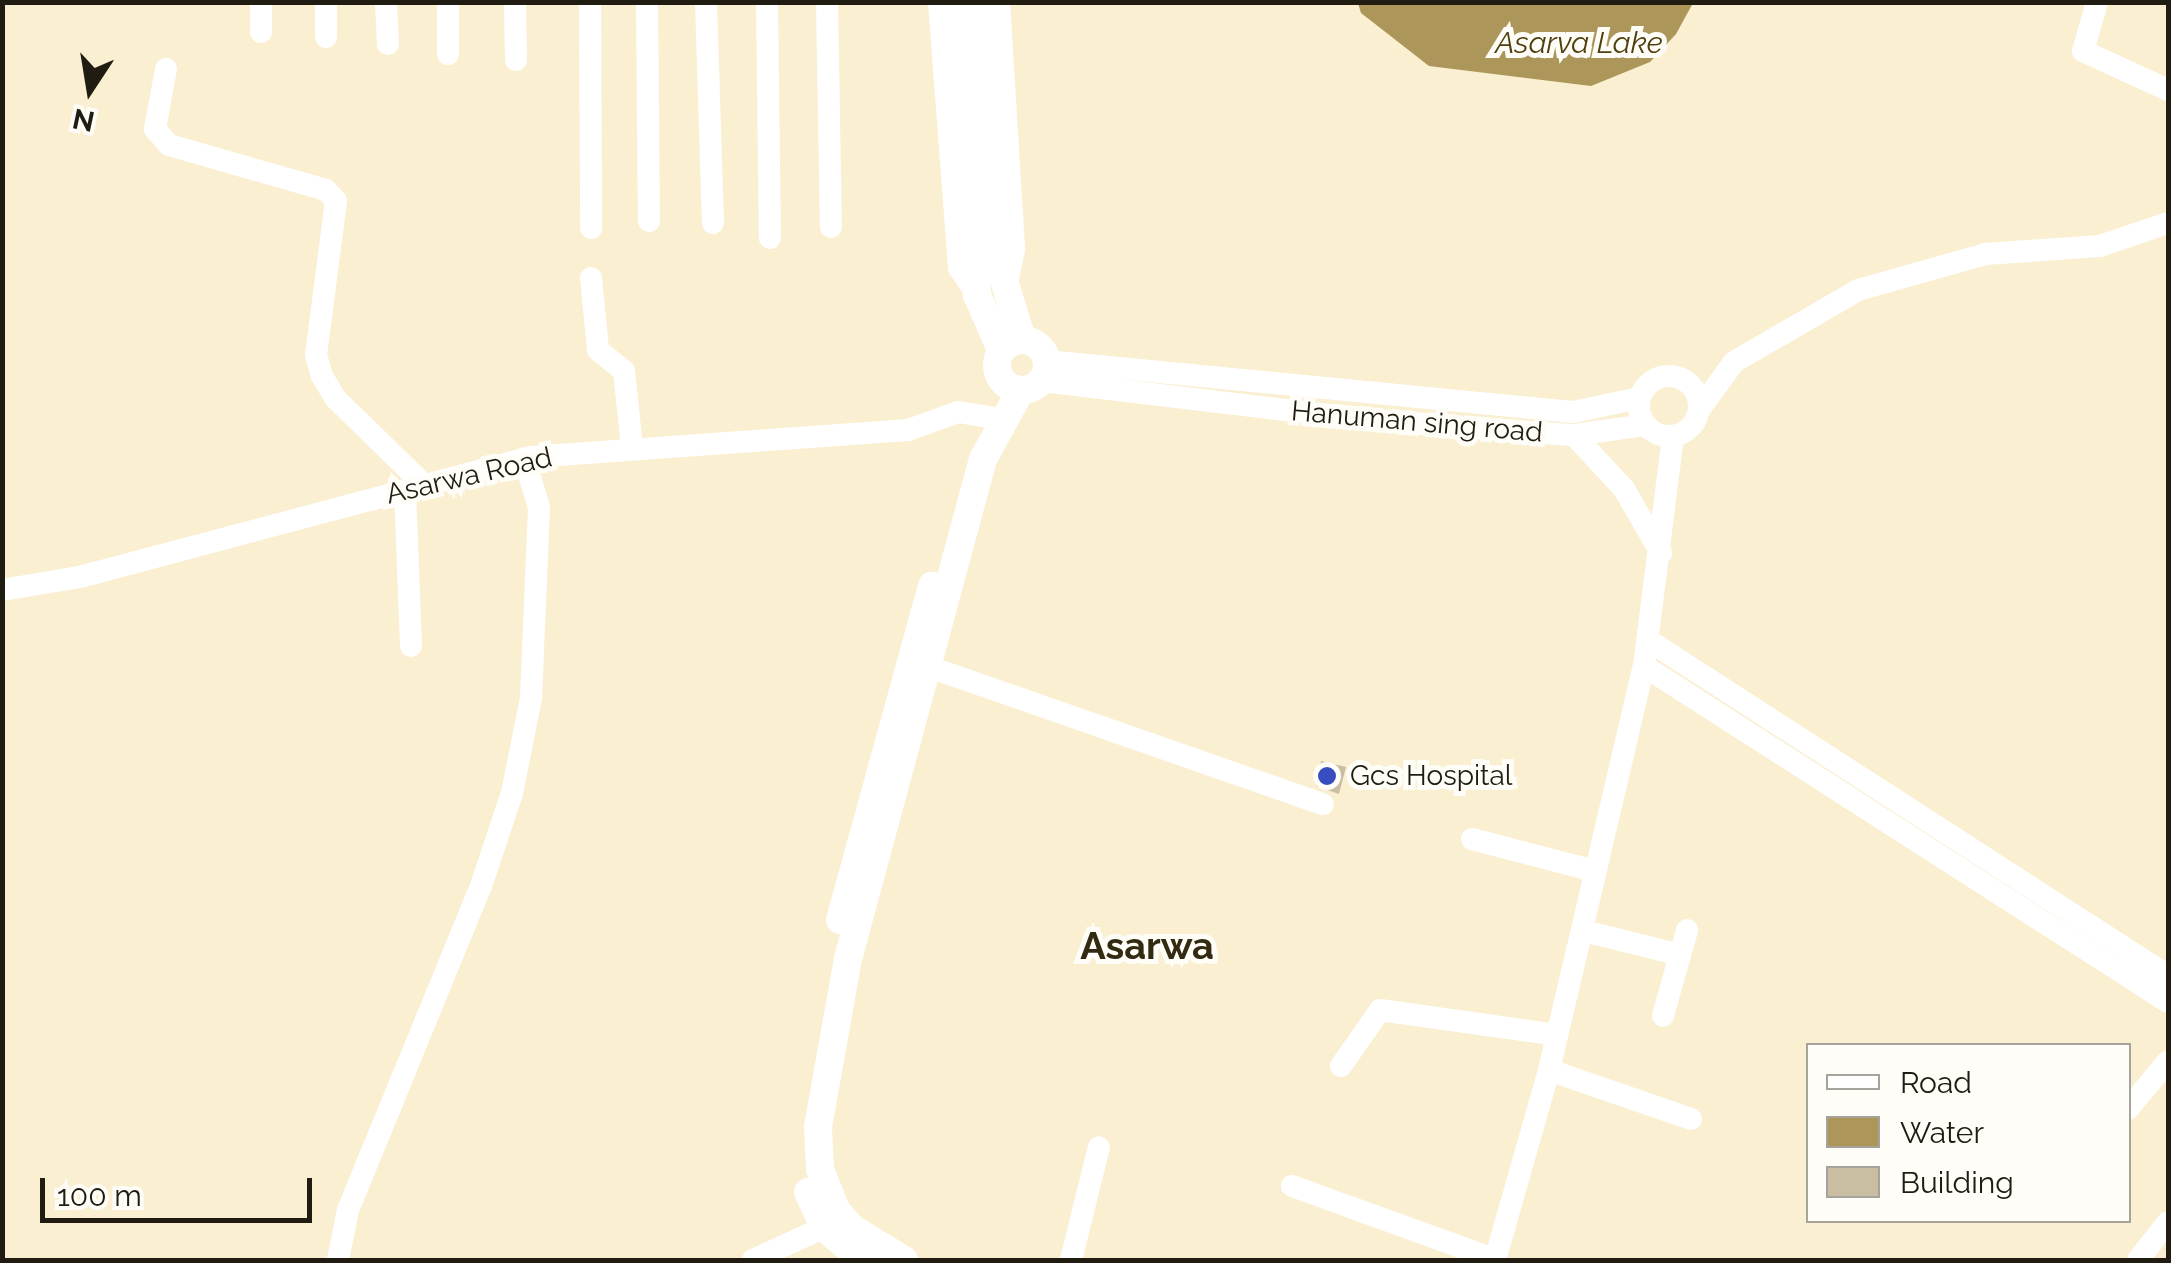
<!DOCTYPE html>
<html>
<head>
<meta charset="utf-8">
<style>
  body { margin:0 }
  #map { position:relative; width:2171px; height:1263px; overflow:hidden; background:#faefd1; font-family:Raleway,sans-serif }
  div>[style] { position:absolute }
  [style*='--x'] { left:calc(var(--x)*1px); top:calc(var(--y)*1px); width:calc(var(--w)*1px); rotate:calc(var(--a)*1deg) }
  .water>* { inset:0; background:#ac9659 }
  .building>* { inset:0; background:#c9bea2 }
  .minor>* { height:22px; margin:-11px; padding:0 11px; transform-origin:11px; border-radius:11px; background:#fff }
  .minor>.ring { margin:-11px; padding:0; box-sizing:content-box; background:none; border:22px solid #fff; border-radius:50% }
  .major>* { height:28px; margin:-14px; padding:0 14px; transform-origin:14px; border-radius:14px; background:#fff }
  .major>.ring { margin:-14px; padding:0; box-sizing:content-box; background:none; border:28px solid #fff; border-radius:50% }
  .dots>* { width:28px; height:28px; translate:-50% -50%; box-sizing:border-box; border:5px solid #fffdf7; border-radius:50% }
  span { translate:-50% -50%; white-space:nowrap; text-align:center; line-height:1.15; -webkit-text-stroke:10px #fffdf7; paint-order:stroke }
  .street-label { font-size:28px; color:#201c11 }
  .poi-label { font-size:28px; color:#201c11 }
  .left { translate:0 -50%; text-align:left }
  .water-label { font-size:30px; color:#503f0e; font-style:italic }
  .district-label { font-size:38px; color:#332a12; font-weight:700 }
  .frame { position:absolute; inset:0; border:5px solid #201c11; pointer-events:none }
  .legend { position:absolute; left:1806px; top:1043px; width:325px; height:180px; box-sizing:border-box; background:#fffdf7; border:2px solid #a6a39b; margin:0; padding:12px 18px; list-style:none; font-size:30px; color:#201c11 }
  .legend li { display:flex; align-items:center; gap:20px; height:50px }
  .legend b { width:50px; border:2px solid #a6a39b }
  .north { position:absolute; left:40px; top:40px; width:100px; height:100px; -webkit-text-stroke:8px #fffdf7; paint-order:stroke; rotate:192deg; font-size:28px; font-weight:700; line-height:40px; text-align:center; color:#201c11 }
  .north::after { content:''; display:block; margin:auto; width:35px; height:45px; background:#201c11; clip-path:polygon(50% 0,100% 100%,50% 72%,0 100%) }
  .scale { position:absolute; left:40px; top:1178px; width:272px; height:45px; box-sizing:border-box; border:5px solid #201c11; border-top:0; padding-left:12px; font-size:30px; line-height:35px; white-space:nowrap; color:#201c11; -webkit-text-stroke:8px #fffdf7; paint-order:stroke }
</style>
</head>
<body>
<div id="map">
  <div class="water">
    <div style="clip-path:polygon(1358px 3px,1358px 2px,1693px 3px,1676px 34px,1650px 62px,1591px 86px,1429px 66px,1361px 13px)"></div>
  </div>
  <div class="building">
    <div style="clip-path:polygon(1321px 761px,1346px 767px,1339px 794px,1316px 786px)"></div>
  </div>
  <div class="minor">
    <div style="--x:326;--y:2;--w:35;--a:90"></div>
    <div style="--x:386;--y:2;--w:42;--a:87.3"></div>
    <div style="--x:515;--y:2;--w:58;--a:89"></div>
    <div style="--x:590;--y:2;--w:226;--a:89.7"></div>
    <div style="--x:647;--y:2;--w:219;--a:89.5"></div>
    <div style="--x:706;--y:2;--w:221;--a:88.2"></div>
    <div style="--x:767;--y:2;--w:236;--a:89.3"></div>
    <div style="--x:827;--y:2;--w:225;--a:89"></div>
    <div style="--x:939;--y:2;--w:267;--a:85.7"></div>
    <div style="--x:959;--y:268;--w:32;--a:56"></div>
    <div style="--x:999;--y:2;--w:248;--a:86.5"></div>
    <div style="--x:1014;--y:250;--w:38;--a:102"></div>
    <div style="--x:2097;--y:2;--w:51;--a:105.9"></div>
    <div style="--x:2083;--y:51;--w:94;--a:24.6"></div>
    <div style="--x:261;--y:32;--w:30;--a:-90"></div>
    <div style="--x:448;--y:54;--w:52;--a:-90"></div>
    <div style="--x:166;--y:69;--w:61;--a:100.4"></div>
    <div style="--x:155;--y:129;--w:21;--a:49"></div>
    <div style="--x:169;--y:145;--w:163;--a:16"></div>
    <div style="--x:326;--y:190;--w:15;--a:48"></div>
    <div style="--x:336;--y:201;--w:155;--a:97.4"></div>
    <div style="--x:316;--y:355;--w:22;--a:74"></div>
    <div style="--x:322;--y:376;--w:27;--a:59"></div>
    <div style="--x:336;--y:399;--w:122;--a:44.3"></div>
    <div style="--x:591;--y:278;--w:72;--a:84.4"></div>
    <div style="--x:598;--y:350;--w:33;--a:39"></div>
    <div style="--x:624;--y:371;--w:76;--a:84"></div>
    <div style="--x:1047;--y:361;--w:528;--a:5.54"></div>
    <div style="--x:1573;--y:412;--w:68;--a:-11.8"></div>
    <div class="ring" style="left:1639px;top:376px;width:38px;height:38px"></div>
    <div style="--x:1042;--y:381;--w:319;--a:6.8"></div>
    <div style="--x:1359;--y:419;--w:216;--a:4.3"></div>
    <div style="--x:1574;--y:435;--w:73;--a:-7.9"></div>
    <div style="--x:1699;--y:410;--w:59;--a:-53.9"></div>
    <div style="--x:1734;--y:362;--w:143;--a:-30.1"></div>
    <div style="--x:1858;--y:290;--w:133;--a:-15.7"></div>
    <div style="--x:1986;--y:254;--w:114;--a:-4"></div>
    <div style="--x:2100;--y:246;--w:72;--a:-18.7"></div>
    <div style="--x:1574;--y:435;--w:74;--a:47.2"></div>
    <div style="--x:1624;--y:489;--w:74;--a:60"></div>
    <div style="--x:405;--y:490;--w:156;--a:87.8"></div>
    <div style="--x:2;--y:590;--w:79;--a:-9.5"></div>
    <div style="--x:80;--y:577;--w:467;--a:-14.9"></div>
    <div style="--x:531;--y:457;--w:378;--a:-4.1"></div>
    <div style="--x:908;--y:430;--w:53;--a:-19.8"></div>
    <div style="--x:958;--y:412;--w:45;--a:9"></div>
    <div style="--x:1648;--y:640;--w:619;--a:32.87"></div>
    <div style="--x:912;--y:661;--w:435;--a:19.2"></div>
    <div style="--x:1644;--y:666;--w:622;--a:32.67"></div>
    <div style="--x:1472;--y:839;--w:127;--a:14.6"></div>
    <div style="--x:1584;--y:931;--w:99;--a:14"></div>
    <div style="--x:1680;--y:955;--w:63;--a:105.6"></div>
    <div style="--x:1680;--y:955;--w:26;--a:-74"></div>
    <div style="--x:1341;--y:1066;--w:68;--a:-55.1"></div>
    <div style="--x:1380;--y:1010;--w:179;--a:8"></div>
    <div style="--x:1549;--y:1070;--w:150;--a:19"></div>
    <div style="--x:2128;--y:1109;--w:62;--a:-50.2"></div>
    <div style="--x:1292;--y:1186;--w:217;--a:19.9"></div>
    <div style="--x:338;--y:1260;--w:51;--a:-78.7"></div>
    <div style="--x:348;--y:1210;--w:350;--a:-67.7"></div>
    <div style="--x:481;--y:886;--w:98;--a:-71.6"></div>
    <div style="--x:512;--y:793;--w:97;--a:-78.7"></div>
    <div style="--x:531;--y:698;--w:191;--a:-87.6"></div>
    <div style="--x:539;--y:507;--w:51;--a:-107"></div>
    <div style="--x:753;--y:1260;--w:91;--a:-24.6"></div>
    <div style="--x:1071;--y:1260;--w:116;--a:-76.1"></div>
    <div style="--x:1495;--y:1260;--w:198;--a:-74.1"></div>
    <div style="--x:1549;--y:1070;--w:415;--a:-76.8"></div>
    <div style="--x:1644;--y:666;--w:232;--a:-82.8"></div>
    <div style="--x:2138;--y:1260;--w:48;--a:-51.7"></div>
  </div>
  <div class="major">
    <div style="--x:958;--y:2;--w:294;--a:86.3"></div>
    <div style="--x:977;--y:295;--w:60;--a:66.4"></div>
    <div style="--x:978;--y:2;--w:263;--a:85.4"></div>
    <div style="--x:999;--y:264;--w:78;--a:73"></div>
    <div class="ring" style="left:997px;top:340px;width:22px;height:22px"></div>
    <div style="--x:840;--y:920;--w:347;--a:-74.6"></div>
    <div style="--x:808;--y:1192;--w:38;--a:65"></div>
    <div style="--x:824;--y:1227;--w:50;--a:41"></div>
    <div style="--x:904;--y:1260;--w:60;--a:-148.7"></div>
    <div style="--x:853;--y:1229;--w:25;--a:-132"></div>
    <div style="--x:836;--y:1210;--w:44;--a:-111.3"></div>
    <div style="--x:820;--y:1169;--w:42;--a:-92.7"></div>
    <div style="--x:818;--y:1127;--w:171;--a:-79.9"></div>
    <div style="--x:848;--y:959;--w:518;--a:-74.89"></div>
    <div style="--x:983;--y:459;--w:79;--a:-61.2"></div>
  </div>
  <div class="dots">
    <div style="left:1327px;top:776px;background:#374ec0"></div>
  </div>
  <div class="street-label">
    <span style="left:1417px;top:422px;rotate:5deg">Hanuman sing road</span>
    <span style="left:469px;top:476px;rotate:-13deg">Asarwa Road</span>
  </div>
  <div class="poi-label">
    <span class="left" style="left:1350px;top:776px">Gcs Hospital</span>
  </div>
  <div class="water-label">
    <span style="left:1579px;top:43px">Asarva Lake</span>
  </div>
  <div class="district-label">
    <span style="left:1147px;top:946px">Asarwa</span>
  </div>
  <div class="frame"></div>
  <ul class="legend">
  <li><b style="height:12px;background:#fff"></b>Road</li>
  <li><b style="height:28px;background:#ac9659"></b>Water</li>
  <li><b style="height:28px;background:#c9bea2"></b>Building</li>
  </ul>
  <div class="north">N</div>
  <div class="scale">100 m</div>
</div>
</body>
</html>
